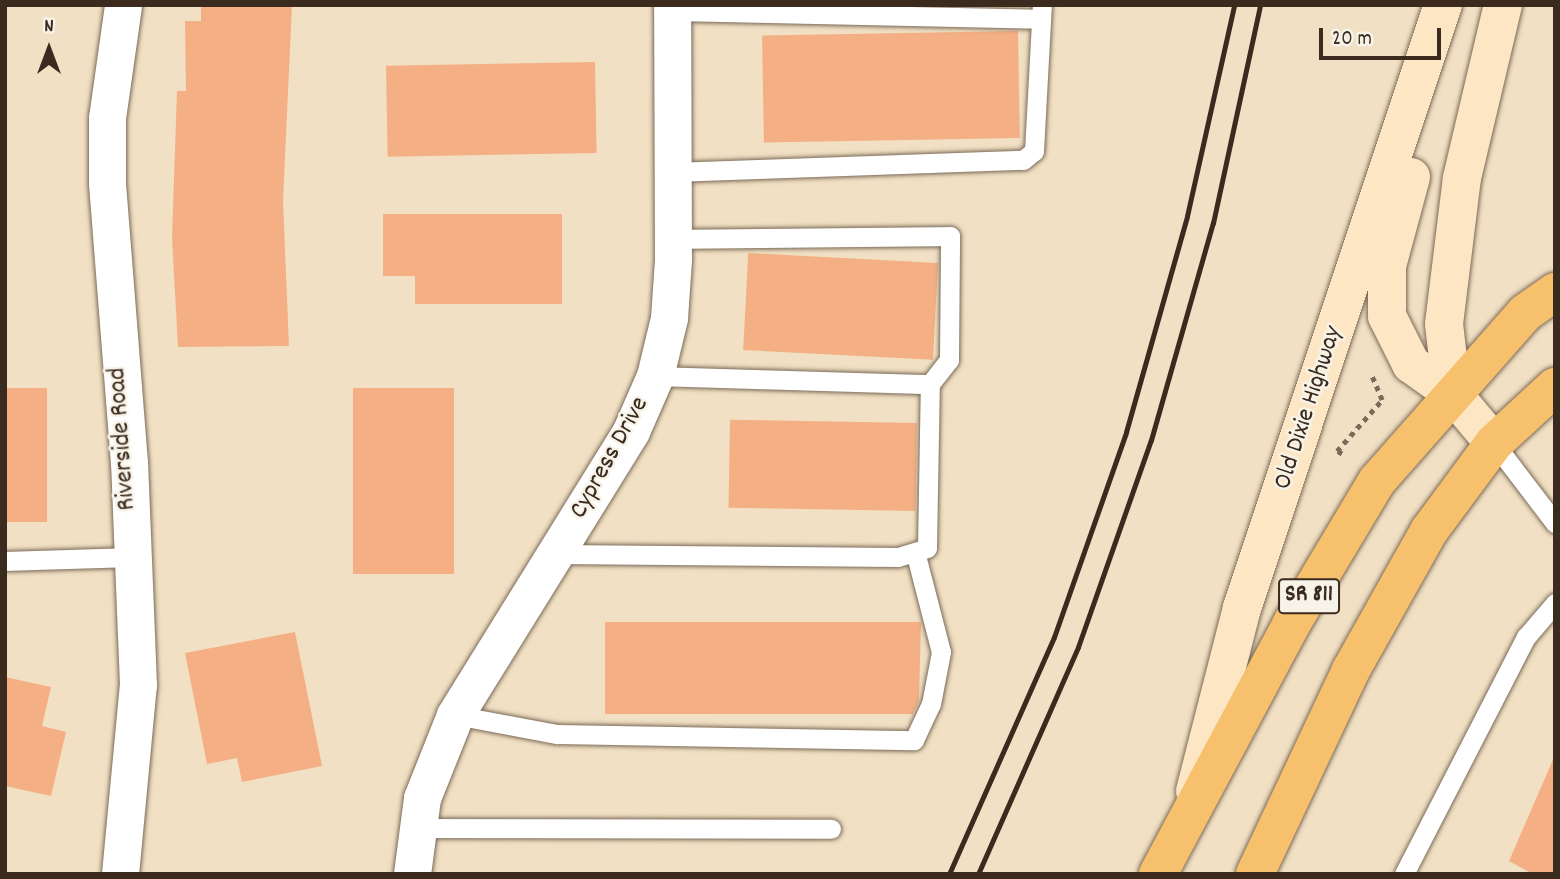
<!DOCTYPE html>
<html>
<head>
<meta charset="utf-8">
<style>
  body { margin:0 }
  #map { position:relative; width:1560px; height:879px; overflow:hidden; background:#f1e0c3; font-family:Dekko,sans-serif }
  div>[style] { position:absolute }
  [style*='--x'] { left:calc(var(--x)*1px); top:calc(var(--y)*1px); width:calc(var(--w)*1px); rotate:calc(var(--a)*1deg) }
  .building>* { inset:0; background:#f4b084; transform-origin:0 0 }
  .path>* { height:4.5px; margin-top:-2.25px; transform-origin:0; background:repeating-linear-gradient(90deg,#7b6a58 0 5px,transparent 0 10px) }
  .roads { filter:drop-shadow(0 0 2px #7b6a58) drop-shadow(0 0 2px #7b6a58) }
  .lane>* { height:19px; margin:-9.5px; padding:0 9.5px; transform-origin:9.5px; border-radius:9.5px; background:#fff }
  .street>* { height:37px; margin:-18.5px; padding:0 18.5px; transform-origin:18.5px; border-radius:18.5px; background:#fff }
  .secondary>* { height:38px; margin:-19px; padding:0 19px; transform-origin:19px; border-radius:19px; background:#fce6c4 }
  .primary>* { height:38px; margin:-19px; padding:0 19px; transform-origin:19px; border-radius:19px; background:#f7c06c }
  .rail>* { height:5px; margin:-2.5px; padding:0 2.5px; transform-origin:2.5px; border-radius:2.5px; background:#3b2a1e }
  span { translate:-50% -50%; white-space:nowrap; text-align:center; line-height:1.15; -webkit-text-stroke:5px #f7f3e8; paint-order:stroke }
  .shield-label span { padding:2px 5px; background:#f7f3e8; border:2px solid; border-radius:5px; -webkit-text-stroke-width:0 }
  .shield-label { font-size:24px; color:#3b2a1e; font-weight:700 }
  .street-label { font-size:26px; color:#3b2a1e }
  .frame { position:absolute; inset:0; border:7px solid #3b2a1e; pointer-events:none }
  .north { position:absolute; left:14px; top:14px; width:70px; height:70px; -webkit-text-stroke:5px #f7f3e8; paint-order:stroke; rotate:0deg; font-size:19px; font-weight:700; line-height:28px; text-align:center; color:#3b2a1e }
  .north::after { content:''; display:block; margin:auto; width:24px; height:32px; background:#3b2a1e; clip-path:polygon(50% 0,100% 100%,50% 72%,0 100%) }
  .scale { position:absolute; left:1319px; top:28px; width:122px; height:32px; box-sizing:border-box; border:4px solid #3b2a1e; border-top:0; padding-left:9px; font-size:21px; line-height:24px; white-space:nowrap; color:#3b2a1e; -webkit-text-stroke:5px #f7f3e8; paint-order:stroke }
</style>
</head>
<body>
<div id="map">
  <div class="building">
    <div style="clip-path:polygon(201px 5px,292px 5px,283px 201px,289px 346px,178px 347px,172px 238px,177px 91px,186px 91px,185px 21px,201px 21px)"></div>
    <div style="left:1018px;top:31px;width:107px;height:256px;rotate:89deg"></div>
    <div style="left:595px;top:62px;width:91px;height:209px;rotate:89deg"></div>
    <div style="clip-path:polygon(383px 214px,562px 214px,562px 304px,415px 304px,415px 276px,383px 276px)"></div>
    <div style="left:938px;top:263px;width:97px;height:190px;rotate:93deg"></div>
    <div style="left:5px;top:388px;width:42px;height:134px"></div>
    <div style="left:353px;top:388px;width:101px;height:186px"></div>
    <div style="left:917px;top:423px;width:88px;height:187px;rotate:91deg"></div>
    <div style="clip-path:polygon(605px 622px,921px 622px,919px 700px,913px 714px,605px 714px)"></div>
    <div style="clip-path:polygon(295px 632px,322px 766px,242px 782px,237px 758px,207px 764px,185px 653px)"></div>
    <div style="clip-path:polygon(5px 677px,51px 687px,42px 726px,66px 732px,51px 796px,5px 786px)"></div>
    <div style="clip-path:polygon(1555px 755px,1555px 874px,1533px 874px,1509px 861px)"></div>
  </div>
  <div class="path">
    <div style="--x:1342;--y:454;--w:6;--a:-149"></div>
    <div style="--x:1337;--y:451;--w:68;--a:-48.6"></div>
    <div style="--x:1382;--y:400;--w:28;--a:-113"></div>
  </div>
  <div class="roads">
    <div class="lane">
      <div style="--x:672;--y:11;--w:369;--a:1.2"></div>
      <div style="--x:672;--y:172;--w:351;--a:-2"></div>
      <div style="--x:1023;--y:160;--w:14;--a:-39"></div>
      <div style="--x:1034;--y:151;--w:146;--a:-86.9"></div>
      <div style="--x:655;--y:376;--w:275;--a:1.7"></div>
      <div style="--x:1494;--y:443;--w:101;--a:52.7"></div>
      <div style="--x:555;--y:554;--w:343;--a:0.5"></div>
      <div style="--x:898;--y:557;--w:30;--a:-17"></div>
      <div style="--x:927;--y:548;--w:164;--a:-89"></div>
      <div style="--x:930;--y:384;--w:31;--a:-52"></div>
      <div style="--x:949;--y:360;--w:124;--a:-89.5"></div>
      <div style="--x:950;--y:236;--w:277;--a:179.4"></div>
      <div style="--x:5;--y:561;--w:126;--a:-1.8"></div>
      <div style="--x:455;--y:715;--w:104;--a:10.6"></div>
      <div style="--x:557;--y:734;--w:357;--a:1"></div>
      <div style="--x:914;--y:740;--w:40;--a:-65"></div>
      <div style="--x:931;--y:704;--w:53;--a:-79.1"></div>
      <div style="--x:941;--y:652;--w:100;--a:-104.5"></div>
      <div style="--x:417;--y:828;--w:414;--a:0.1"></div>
      <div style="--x:1404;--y:874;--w:267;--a:-62.8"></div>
      <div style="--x:1526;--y:637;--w:45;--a:-49.5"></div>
    </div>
    <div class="street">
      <div style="--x:120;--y:874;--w:190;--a:-84.6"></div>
      <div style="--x:138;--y:685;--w:222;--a:-92.3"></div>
      <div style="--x:129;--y:463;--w:281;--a:-94.5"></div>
      <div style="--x:107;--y:183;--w:65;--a:-90"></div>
      <div style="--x:107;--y:118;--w:114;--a:-81.9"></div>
      <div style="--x:412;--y:874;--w:77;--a:-82.5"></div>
      <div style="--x:422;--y:798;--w:89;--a:-68.3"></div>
      <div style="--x:455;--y:715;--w:334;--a:-58.2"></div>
      <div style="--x:631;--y:431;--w:60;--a:-66.4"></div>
      <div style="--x:655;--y:376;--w:60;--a:-76.4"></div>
      <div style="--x:669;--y:318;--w:59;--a:-86.1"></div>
      <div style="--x:673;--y:259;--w:254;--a:-90.2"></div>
    </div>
    <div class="secondary">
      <div style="--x:1411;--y:177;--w:92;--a:105.1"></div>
      <div style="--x:1387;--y:266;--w:50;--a:90"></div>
      <div style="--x:1387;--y:316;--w:54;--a:63.4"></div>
      <div style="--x:1411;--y:364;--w:50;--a:35.3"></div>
      <div style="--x:1494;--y:443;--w:65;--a:-130"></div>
      <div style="--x:1452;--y:393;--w:69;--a:-96.6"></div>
      <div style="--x:1444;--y:324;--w:147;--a:-83"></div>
      <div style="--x:1462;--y:178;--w:178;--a:-76.7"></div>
      <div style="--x:1195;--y:791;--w:189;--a:-75.6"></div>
      <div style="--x:1242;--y:608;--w:636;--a:-71.57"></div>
    </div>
    <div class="primary">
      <div style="--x:1158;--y:874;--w:285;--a:-61.9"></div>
      <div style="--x:1292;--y:623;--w:165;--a:-59.1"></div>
      <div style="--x:1377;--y:481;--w:224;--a:-48.6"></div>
      <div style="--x:1525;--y:313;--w:37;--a:-35"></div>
      <div style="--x:1255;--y:874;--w:225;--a:-64.8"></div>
      <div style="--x:1351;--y:670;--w:159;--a:-60.7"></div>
      <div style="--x:1429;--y:531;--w:109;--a:-53.5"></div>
      <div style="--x:1494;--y:443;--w:83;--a:-42.6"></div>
    </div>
  </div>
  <div class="rail">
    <div style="--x:949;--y:874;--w:259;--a:-66.1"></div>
    <div style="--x:1054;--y:637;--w:217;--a:-70.6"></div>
    <div style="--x:1126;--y:432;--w:224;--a:-74.2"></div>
    <div style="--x:1187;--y:216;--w:216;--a:-77.4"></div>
    <div style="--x:978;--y:874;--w:248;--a:-66.2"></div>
    <div style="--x:1078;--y:647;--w:219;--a:-70.6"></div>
    <div style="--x:1151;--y:440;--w:226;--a:-74.1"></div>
    <div style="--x:1213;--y:223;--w:223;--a:-77.8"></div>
  </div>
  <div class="shield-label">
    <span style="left:1309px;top:596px">SR 811</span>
  </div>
  <div class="street-label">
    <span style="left:1309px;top:408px;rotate:-72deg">Old Dixie Highway</span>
    <span style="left:123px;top:439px;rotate:-94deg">Riverside Road</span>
    <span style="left:610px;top:458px;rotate:-61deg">Cypress Drive</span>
  </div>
  <div class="frame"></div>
  <div class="north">N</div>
  <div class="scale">20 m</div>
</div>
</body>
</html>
